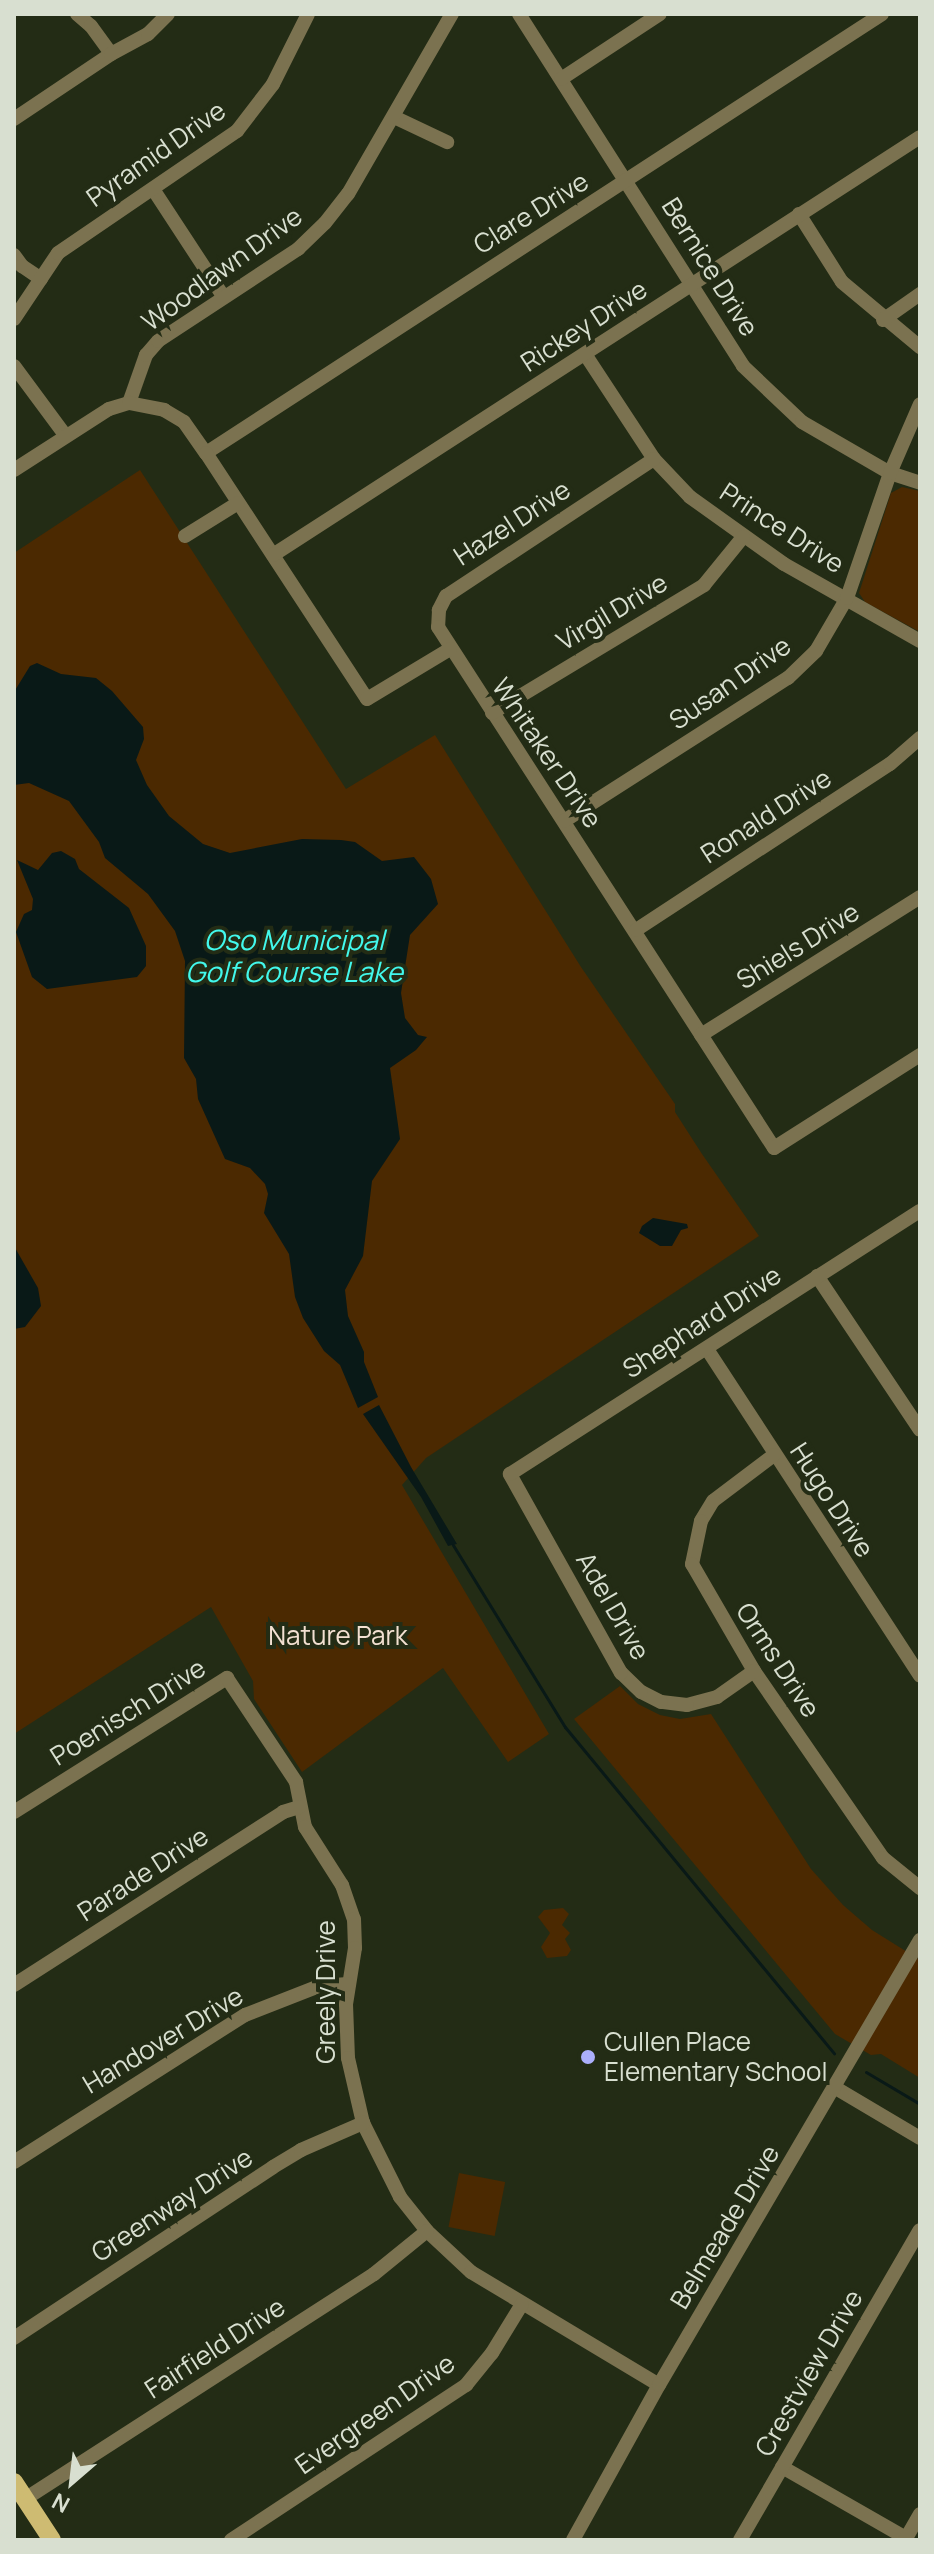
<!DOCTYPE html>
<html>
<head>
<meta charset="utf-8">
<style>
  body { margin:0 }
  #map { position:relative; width:934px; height:2554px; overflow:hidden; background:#232c15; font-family:Manrope,sans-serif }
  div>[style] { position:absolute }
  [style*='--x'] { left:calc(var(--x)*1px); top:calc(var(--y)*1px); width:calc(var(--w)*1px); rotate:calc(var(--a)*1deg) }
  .green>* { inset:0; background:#4b2901; transform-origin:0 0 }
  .water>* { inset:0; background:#091917 }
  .stream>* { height:3px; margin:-1.5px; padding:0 1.5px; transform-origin:1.5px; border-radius:1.5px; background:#091917 }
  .minor>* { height:14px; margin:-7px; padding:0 7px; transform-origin:7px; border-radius:7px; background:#7b7250 }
  .major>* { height:18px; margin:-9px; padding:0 9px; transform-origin:9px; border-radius:9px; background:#cebb72 }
  .dots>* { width:22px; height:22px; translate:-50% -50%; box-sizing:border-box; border:4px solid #232c15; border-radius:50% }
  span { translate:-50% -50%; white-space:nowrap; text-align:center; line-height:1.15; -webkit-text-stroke:8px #232c15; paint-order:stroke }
  .street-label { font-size:26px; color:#d8dfd0 }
  .park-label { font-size:26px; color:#f2e0d1 }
  .poi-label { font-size:26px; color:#d8dfd0 }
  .left { translate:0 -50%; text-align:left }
  .water-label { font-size:28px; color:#42f8ec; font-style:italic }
  .frame { position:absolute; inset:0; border:16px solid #d8dfd0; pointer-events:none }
  .north { position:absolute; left:32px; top:2442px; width:80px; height:80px; -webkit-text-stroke:6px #232c15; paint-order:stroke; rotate:208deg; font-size:22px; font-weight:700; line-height:32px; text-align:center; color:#d8dfd0 }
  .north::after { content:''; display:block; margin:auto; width:28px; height:36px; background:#d8dfd0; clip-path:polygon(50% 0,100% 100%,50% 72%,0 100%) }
</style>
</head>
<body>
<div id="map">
  <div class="green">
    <div style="clip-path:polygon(140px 470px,346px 789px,435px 735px,581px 967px,675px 1104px,675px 1112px,702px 1154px,759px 1236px,426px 1458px,402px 1485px,549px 1734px,508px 1762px,443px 1668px,302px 1772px,254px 1699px,253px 1681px,211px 1607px,14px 1734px,14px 553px)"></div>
    <div style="clip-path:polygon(902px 487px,920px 491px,920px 632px,865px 602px,859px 593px,891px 493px)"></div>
    <div style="clip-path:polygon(620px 1686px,638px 1704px,660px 1715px,680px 1719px,711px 1714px,811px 1869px,843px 1905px,872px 1930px,920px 1960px,920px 2078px,881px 2054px,871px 2055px,835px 2034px,574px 1719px)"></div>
    <div style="clip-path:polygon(563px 1908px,569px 1914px,562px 1925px,570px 1933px,565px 1939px,571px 1950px,567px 1956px,547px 1958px,541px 1947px,550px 1933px,538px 1917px,544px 1910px)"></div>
    <div style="left:459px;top:2173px;width:47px;height:55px;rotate:11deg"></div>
  </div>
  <div class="water">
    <div style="clip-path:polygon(37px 663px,61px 674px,96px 678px,112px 691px,143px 727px,144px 739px,136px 760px,147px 785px,169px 816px,203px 844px,230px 853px,302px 839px,341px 840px,355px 842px,382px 861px,414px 857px,431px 879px,438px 904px,410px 935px,401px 993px,405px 1018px,418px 1035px,427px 1037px,416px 1050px,390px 1068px,400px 1139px,372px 1181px,363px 1256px,345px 1290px,348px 1316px,364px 1352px,364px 1362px,378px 1397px,358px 1408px,340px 1365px,324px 1351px,303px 1318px,295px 1297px,289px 1254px,264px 1213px,268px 1194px,265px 1184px,250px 1168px,225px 1159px,198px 1099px,196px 1079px,184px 1058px,185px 961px,175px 931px,148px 894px,105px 858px,99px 842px,69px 801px,29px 783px,14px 785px,14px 692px,30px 666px)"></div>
    <div style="clip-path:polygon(61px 851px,75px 859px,79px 869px,129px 908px,146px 946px,146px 966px,137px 977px,47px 989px,32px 977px,16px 932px,24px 914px,32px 910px,33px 899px,17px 860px,38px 870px,52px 853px)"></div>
    <div style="clip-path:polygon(653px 1218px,687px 1224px,688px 1228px,681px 1230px,672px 1246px,660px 1246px,639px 1233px,642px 1226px)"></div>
    <div style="clip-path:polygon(14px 1246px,38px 1288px,41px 1306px,25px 1327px,14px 1329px)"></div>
    <div style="clip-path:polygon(379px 1405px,411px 1467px,457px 1544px,448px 1546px,421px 1497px,363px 1414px)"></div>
  </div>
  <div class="stream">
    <div style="--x:453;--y:1545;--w:214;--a:58.4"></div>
    <div style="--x:565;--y:1727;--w:423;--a:50.5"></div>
    <div style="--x:866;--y:2072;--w:63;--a:30.7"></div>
  </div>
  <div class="minor">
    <div style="--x:77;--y:14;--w:18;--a:41"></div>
    <div style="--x:91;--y:26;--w:34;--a:54"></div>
    <div style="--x:519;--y:14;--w:417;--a:57.5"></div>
    <div style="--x:743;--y:366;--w:81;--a:43.5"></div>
    <div style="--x:802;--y:422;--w:102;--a:30.1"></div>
    <div style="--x:890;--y:473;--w:32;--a:18"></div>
    <div style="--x:561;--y:79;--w:118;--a:-33.3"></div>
    <div style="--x:394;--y:117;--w:59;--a:25.3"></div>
    <div style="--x:14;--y:119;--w:117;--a:-33.8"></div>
    <div style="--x:111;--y:54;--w:42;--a:-28.4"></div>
    <div style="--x:148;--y:34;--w:28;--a:-45"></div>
    <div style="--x:153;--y:189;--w:128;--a:56.8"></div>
    <div style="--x:799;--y:214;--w:80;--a:57.7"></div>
    <div style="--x:842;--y:282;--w:102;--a:39.8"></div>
    <div style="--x:14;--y:255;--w:14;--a:54"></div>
    <div style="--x:22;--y:266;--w:23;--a:34"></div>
    <div style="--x:14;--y:319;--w:79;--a:-56.3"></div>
    <div style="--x:58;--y:253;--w:217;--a:-34.3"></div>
    <div style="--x:237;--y:131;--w:59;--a:-52.5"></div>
    <div style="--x:273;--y:84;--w:78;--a:-63.4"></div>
    <div style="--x:883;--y:320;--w:45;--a:-35.1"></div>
    <div style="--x:585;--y:354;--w:126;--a:56.7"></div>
    <div style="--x:654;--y:459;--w:52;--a:46.5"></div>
    <div style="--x:690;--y:497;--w:115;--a:35.5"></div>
    <div style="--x:784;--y:564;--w:156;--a:29.5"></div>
    <div style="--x:14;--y:366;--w:86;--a:53.5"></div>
    <div style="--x:129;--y:403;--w:51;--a:-70.5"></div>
    <div style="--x:146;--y:355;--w:18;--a:-49"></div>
    <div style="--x:158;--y:341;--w:168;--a:-33.3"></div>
    <div style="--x:298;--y:249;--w:37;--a:-44"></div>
    <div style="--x:325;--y:223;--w:37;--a:-52"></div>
    <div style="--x:348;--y:194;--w:208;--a:-60"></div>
    <div style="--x:206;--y:453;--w:806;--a:-33"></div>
    <div style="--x:654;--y:459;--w:249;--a:146.6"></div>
    <div style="--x:446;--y:596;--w:16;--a:117"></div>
    <div style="--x:439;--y:610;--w:17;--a:93"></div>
    <div style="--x:438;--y:627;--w:620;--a:57.18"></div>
    <div style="--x:774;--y:1148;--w:173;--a:-32.5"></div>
    <div style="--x:14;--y:470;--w:113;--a:-32.7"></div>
    <div style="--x:109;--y:409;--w:21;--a:-17"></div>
    <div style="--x:129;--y:403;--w:36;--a:11"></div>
    <div style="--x:164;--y:410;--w:23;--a:31"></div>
    <div style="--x:184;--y:422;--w:38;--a:55"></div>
    <div style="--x:206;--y:453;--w:294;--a:56.8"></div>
    <div style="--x:367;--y:699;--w:97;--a:-31.1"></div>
    <div style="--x:185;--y:536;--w:62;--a:-31.9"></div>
    <div style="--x:273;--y:555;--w:770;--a:-32.86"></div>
    <div style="--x:492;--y:713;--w:248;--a:-31.1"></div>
    <div style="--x:704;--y:585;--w:62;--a:-50.9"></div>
    <div style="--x:564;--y:821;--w:266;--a:-32.6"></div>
    <div style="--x:788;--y:678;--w:39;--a:-44"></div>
    <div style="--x:816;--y:651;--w:61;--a:-59.7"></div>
    <div style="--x:847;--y:598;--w:132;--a:-71"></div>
    <div style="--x:890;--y:473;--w:75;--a:-66.5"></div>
    <div style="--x:636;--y:930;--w:303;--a:-33.2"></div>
    <div style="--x:890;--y:764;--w:40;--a:-41"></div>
    <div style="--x:701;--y:1035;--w:259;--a:-32.2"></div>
    <div style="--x:817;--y:1276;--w:185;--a:56.2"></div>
    <div style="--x:707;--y:1349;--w:390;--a:56.9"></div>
    <div style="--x:774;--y:1455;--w:76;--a:143"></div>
    <div style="--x:713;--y:1501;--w:23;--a:121"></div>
    <div style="--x:701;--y:1521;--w:44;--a:101.8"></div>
    <div style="--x:692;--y:1564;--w:124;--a:59.9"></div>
    <div style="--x:754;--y:1671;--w:227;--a:55.4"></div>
    <div style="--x:883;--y:1858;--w:48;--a:39"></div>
    <div style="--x:754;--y:1671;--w:45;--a:144.9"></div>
    <div style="--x:717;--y:1697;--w:31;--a:165"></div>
    <div style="--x:687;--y:1705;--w:26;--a:-173"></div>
    <div style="--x:661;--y:1702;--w:22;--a:-153"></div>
    <div style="--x:641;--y:1692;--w:28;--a:-136"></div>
    <div style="--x:621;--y:1673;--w:228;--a:-119.2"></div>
    <div style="--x:510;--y:1474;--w:487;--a:-32.7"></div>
    <div style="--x:14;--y:1812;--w:252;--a:-32.2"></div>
    <div style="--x:227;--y:1678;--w:125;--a:56.4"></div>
    <div style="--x:296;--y:1782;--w:46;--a:78.7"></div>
    <div style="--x:305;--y:1827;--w:69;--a:57.5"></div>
    <div style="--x:342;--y:1885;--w:36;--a:71"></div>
    <div style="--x:354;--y:1919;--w:29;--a:88"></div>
    <div style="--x:355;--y:1948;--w:57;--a:99.1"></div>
    <div style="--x:346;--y:2004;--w:54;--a:87.9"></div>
    <div style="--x:348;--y:2058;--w:67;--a:77"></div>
    <div style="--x:363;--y:2123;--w:83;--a:63.4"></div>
    <div style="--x:400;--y:2197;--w:43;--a:51.5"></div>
    <div style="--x:427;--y:2231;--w:60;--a:43"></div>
    <div style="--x:471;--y:2272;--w:219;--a:31"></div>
    <div style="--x:14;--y:1985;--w:320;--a:-32.7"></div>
    <div style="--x:283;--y:1812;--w:17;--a:-17"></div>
    <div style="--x:834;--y:2087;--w:100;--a:30.7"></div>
    <div style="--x:14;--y:2162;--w:274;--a:-32.5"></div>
    <div style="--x:245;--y:2015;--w:79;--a:-21.4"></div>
    <div style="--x:319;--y:1986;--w:29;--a:-4"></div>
    <div style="--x:14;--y:2338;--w:310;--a:-33.4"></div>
    <div style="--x:273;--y:2167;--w:33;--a:-31"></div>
    <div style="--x:301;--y:2150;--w:68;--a:-23.5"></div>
    <div style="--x:782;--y:2467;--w:143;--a:29.8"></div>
    <div style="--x:25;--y:2499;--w:415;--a:-32.8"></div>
    <div style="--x:374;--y:2274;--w:68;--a:-39.1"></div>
    <div style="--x:231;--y:2540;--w:282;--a:-33.4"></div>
    <div style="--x:466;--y:2385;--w:41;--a:-50.9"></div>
    <div style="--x:492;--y:2353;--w:57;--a:-58.5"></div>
    <div style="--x:573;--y:2540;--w:177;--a:-61"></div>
    <div style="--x:659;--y:2385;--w:516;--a:-59.61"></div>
    <div style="--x:740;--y:2540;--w:358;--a:-59.9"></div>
    <div style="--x:905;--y:2540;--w:30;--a:-60"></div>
  </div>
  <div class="major">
    <div style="--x:14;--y:2482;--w:69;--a:56.8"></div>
  </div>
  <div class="dots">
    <div style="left:588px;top:2057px;background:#abaffb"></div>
  </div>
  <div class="street-label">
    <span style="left:156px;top:154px;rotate:-35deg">Pyramid Drive</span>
    <span style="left:531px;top:213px;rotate:-32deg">Clare Drive</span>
    <span style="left:710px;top:267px;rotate:58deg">Bernice Drive</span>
    <span style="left:222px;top:269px;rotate:-36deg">Woodlawn Drive</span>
    <span style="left:584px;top:326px;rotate:-33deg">Rickey Drive</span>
    <span style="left:512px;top:523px;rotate:-33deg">Hazel Drive</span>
    <span style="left:782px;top:528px;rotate:33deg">Prince Drive</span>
    <span style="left:612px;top:612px;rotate:-31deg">Virgil Drive</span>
    <span style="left:730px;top:683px;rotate:-35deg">Susan Drive</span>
    <span style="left:547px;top:753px;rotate:56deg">Whitaker Drive</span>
    <span style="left:766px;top:816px;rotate:-33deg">Ronald Drive</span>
    <span style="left:798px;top:946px;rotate:-32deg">Shiels Drive</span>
    <span style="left:702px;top:1322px;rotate:-33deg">Shephard Drive</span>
    <span style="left:832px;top:1500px;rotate:57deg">Hugo Drive</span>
    <span style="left:613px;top:1606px;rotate:60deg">Adel Drive</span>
    <span style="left:778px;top:1660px;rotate:57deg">Orms Drive</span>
    <span style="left:128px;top:1712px;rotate:-32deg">Poenisch Drive</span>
    <span style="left:143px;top:1874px;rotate:-33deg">Parade Drive</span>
    <span style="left:326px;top:1992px;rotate:-90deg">Greely Drive</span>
    <span style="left:163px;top:2040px;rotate:-31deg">Handover Drive</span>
    <span style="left:172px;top:2205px;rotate:-33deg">Greenway Drive</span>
    <span style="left:725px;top:2227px;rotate:-59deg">Belmeade Drive</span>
    <span style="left:215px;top:2348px;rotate:-33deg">Fairfield Drive</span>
    <span style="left:809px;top:2373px;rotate:-60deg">Crestview Drive</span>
    <span style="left:375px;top:2414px;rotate:-35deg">Evergreen Drive</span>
  </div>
  <div class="park-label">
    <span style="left:338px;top:1636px">Nature Park</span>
  </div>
  <div class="poi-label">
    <span class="left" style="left:604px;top:2057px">Cullen Place<br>Elementary School</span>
  </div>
  <div class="water-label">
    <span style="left:294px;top:955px">Oso Municipal<br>Golf Course Lake</span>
  </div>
  <div class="frame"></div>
  <div class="north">N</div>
</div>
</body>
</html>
